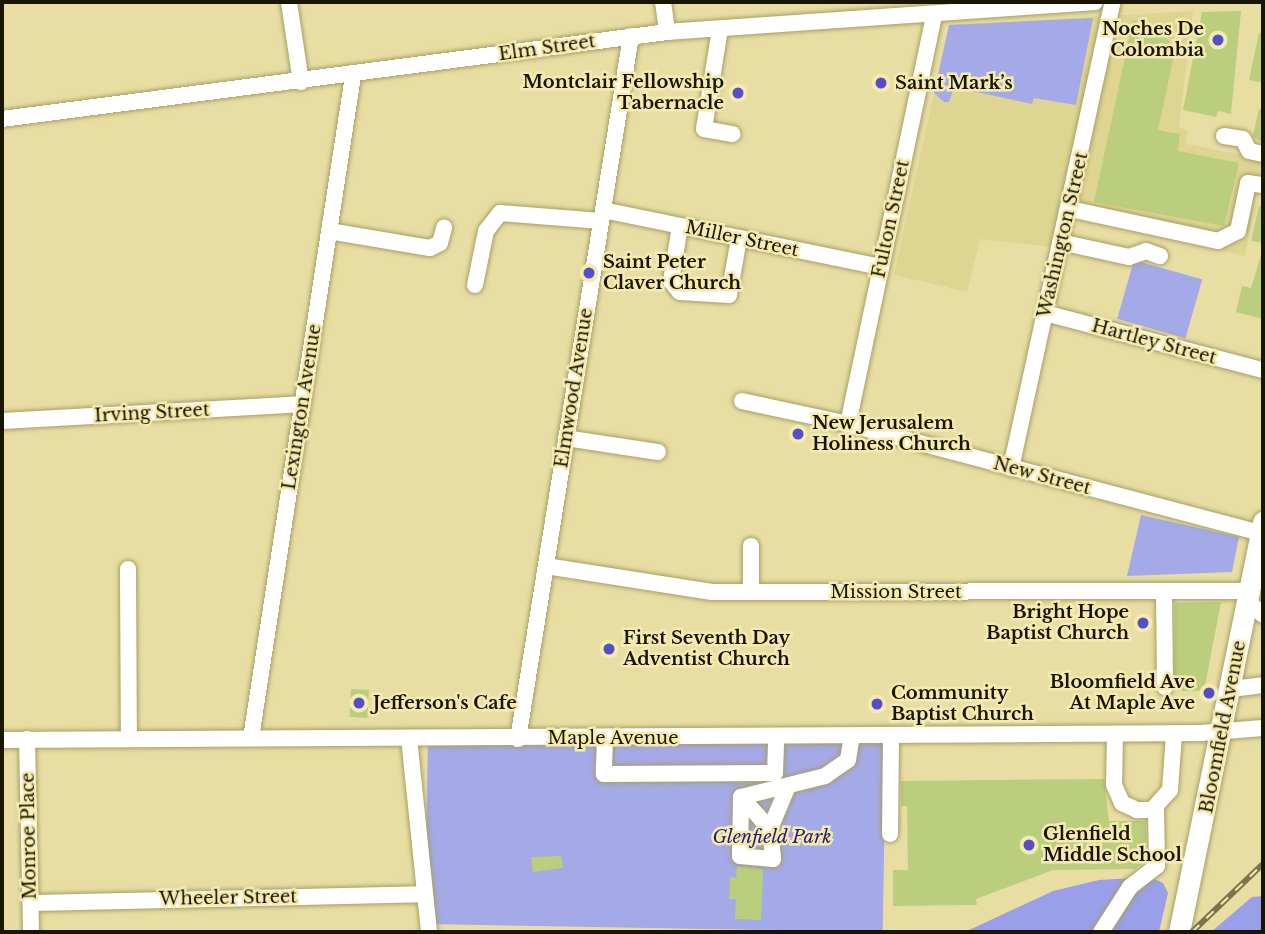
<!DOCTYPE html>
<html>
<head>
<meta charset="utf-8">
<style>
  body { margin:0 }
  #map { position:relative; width:1265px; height:934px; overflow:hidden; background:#e8dea3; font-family:"Libre Baskerville",serif }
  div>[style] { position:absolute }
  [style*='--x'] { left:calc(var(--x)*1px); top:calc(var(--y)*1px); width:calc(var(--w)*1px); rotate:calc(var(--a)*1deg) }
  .built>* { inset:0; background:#dfd592 }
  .green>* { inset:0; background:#a4a9e7; transform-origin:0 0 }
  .forest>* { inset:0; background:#9a9fea }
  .building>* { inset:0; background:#bace7d; transform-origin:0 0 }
  .roads { filter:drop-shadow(0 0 2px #a89f66) drop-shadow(0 0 2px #a89f66) }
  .minor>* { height:16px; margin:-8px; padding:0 8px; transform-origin:8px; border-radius:8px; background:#fff }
  .major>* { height:21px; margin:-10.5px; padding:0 10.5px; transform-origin:10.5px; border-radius:10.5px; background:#fff }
  .rail>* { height:6px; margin-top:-3px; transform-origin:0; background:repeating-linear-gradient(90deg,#f5ebb0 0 10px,#7b744d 0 20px); box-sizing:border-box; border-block:2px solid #7b744d }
  .dots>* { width:19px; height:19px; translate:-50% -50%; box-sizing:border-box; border:4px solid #f5ebb0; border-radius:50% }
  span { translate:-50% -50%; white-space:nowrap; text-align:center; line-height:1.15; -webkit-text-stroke:5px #f5ebb0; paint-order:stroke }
  .poi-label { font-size:18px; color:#191501; font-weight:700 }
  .right { translate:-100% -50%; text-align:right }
  .left { translate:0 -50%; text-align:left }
  .street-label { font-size:18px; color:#191501 }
  .park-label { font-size:18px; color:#261a6f; font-style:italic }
  .frame { position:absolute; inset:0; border:4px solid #191501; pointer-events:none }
</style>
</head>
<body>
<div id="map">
  <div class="built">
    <div style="clip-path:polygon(1193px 11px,1179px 127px,1188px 130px,1186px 144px,1263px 159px,1245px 256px,1061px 212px,1053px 247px,980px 239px,967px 292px,894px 275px,949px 25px)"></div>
  </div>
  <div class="green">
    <div style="clip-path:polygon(1093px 18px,1076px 105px,1034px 98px,1032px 104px,954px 87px,949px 102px,944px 102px,934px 93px,949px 25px)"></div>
    <div style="left:1134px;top:260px;width:71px;height:61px;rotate:16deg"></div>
    <div style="clip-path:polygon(1141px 515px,1239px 537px,1232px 572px,1127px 576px)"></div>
    <div style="left:886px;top:740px;width:192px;height:458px;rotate:91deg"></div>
  </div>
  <div class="forest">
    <div style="clip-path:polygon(1150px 877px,1163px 883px,1168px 893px,1159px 932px,965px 932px,1053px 891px,1099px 880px)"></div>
    <div style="clip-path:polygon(1263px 896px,1263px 932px,1211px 932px,1252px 897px)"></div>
  </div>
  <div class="building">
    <div style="clip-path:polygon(1241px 11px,1231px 114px,1218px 111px,1216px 117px,1183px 110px,1202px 12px)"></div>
    <div style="clip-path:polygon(1133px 20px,1160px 28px,1175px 51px,1158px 130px,1180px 134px,1178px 151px,1239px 163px,1224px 226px,1094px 202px)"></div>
    <div style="clip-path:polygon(1259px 33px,1263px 33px,1263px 83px,1249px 80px)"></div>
    <div style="clip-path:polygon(1259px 109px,1263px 110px,1263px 143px,1253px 136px)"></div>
    <div style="clip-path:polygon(1259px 206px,1263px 206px,1263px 243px,1251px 241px)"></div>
    <div style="clip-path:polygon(1261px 255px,1263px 255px,1263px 319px,1236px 312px,1242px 286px,1251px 288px)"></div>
    <div style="clip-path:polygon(1221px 602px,1204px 691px,1174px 691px,1175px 603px)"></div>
    <div style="left:351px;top:689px;width:18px;height:28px;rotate:3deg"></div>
    <div style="clip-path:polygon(1104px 779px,1109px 821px,1146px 821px,1146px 861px,1135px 869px,1053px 870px,976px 899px,977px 905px,893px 906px,893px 870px,908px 870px,907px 806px,901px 806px,901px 781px)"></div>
    <div style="clip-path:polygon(561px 856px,563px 868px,533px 872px,531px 857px)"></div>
    <div style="clip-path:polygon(737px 866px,763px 869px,761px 920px,735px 919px,736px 899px,729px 899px,730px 877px,736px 878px)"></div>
  </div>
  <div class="roads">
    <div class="minor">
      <div style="--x:289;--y:2;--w:81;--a:81.5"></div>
      <div style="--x:663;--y:2;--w:30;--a:82"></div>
      <div style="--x:720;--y:29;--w:101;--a:99.1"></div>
      <div style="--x:704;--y:129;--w:29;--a:10"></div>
      <div style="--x:2;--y:119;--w:671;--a:-7.45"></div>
      <div style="--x:667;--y:32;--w:429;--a:-4"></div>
      <div style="--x:1224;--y:136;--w:19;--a:9"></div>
      <div style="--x:1243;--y:139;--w:13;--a:63"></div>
      <div style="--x:1249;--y:151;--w:14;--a:12"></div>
      <div style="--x:1070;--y:209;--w:151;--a:12.2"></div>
      <div style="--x:1218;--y:241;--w:22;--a:-27"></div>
      <div style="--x:1238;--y:231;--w:49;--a:-78.2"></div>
      <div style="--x:1248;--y:183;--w:15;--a:8"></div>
      <div style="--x:603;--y:210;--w:284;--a:11.6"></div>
      <div style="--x:680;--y:226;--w:56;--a:99.3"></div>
      <div style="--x:671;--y:281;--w:14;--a:51"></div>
      <div style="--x:680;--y:292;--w:49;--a:3.5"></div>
      <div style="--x:729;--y:295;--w:58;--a:-80"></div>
      <div style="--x:329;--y:231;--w:102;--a:9.6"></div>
      <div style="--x:430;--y:248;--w:11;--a:-27"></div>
      <div style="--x:440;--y:243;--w:16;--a:-75"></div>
      <div style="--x:1060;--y:242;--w:71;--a:12.3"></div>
      <div style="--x:1129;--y:257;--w:18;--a:-19"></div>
      <div style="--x:1146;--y:251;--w:15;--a:20"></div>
      <div style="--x:475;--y:285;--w:55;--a:-78.5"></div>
      <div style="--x:486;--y:231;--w:23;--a:-52"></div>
      <div style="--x:500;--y:213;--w:101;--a:4.5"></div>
      <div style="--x:1045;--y:313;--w:225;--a:14.7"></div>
      <div style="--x:742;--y:401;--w:108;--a:12.2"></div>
      <div style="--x:848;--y:424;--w:427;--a:14.8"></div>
      <div style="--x:2;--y:421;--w:300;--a:-3.2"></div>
      <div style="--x:848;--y:424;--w:418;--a:-78.1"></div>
      <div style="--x:566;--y:438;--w:93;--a:8.7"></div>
      <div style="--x:1011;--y:468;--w:477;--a:-77.7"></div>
      <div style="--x:751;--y:546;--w:46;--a:90"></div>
      <div style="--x:546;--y:566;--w:168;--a:8.9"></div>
      <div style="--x:712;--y:592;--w:536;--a:-0.11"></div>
      <div style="--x:128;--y:569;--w:169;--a:89.7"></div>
      <div style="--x:1164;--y:591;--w:96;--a:89.4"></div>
      <div style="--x:1247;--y:601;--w:21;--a:41"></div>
      <div style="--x:1231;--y:689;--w:32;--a:-7"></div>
      <div style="--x:1115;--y:734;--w:51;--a:91.1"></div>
      <div style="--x:1114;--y:785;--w:20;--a:66"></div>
      <div style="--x:1122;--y:803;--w:17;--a:25"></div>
      <div style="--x:1137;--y:810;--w:15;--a:0"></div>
      <div style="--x:1152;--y:810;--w:27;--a:-48"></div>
      <div style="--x:1170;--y:790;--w:56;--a:-85.9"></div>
      <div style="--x:251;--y:738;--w:670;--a:-81.24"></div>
      <div style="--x:409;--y:738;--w:195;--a:84.1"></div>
      <div style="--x:605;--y:738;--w:36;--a:92"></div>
      <div style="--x:604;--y:774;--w:171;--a:-0.3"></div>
      <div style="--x:775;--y:773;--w:36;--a:-88"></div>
      <div style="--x:27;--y:739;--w:193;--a:88.8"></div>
      <div style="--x:518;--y:739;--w:712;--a:-80.87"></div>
      <div style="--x:2;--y:740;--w:1199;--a:-0.33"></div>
      <div style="--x:1201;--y:733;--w:62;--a:-4.6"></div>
      <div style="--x:741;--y:797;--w:43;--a:47.8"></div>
      <div style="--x:770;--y:829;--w:30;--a:84"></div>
      <div style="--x:773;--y:859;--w:33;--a:-175"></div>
      <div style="--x:740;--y:856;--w:59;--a:-89"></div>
      <div style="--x:741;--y:797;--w:87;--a:-14"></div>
      <div style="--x:825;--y:776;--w:28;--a:-35"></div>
      <div style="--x:848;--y:760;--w:24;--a:-81"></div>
      <div style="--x:770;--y:829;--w:47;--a:-67.3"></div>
      <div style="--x:890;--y:834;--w:98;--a:-89.4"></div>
      <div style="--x:31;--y:903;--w:394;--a:-1.3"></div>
      <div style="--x:1101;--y:932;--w:54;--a:-57.2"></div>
      <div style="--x:1130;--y:887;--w:34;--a:-38"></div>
      <div style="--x:1157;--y:866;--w:59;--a:-91"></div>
    </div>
    <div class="major">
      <div style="--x:1179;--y:932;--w:419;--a:-78.4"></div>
    </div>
  </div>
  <div class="rail">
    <div style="--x:1192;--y:932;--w:98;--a:-43.8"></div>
  </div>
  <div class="dots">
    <div style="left:1218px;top:40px;background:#554ec6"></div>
    <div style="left:881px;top:83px;background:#554ec6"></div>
    <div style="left:738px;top:93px;background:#554ec6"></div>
    <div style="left:589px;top:273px;background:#554ec6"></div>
    <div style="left:798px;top:434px;background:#554ec6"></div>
    <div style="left:1143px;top:623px;background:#554ec6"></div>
    <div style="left:609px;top:649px;background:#554ec6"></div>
    <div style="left:1209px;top:693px;background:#554ec6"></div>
    <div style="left:359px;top:703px;background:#554ec6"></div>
    <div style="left:877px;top:704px;background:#554ec6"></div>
    <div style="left:1029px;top:845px;background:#554ec6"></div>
  </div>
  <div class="poi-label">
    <span class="right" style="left:1204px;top:40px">Noches De<br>Colombia</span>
    <span class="right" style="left:724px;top:93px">Montclair Fellowship<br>Tabernacle</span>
    <span class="left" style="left:895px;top:83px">Saint Mark’s</span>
    <span class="left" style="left:603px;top:273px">Saint Peter<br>Claver Church</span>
    <span class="left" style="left:812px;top:434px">New Jerusalem<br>Holiness Church</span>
    <span class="right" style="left:1129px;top:623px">Bright Hope<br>Baptist Church</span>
    <span class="left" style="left:623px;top:649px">First Seventh Day<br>Adventist Church</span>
    <span class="right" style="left:1195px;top:693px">Bloomfield Ave<br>At Maple Ave</span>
    <span class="left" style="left:891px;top:704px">Community<br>Baptist Church</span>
    <span class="left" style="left:373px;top:703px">Jefferson's Cafe</span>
    <span class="left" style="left:1043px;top:845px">Glenfield<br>Middle School</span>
  </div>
  <div class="street-label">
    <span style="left:547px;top:48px;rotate:-8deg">Elm Street</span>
    <span style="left:891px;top:219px;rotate:-78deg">Fulton Street</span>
    <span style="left:1063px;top:235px;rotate:-77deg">Washington Street</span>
    <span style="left:742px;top:239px;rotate:12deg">Miller Street</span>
    <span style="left:1154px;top:342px;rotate:15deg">Hartley Street</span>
    <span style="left:574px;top:388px;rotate:-81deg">Elmwood Avenue</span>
    <span style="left:302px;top:407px;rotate:-81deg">Lexington Avenue</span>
    <span style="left:152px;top:413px;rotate:-3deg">Irving Street</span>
    <span style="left:1042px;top:476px;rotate:15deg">New Street</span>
    <span style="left:896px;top:592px">Mission Street</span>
    <span style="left:1223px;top:727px;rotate:-79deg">Bloomfield Avenue</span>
    <span style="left:613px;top:738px">Maple Avenue</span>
    <span style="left:29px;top:836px;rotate:-91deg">Monroe Place</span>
    <span style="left:228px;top:898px;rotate:-1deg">Wheeler Street</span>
  </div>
  <div class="park-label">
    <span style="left:772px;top:837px">Glenfield Park</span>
  </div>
  <div class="frame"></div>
</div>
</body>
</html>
